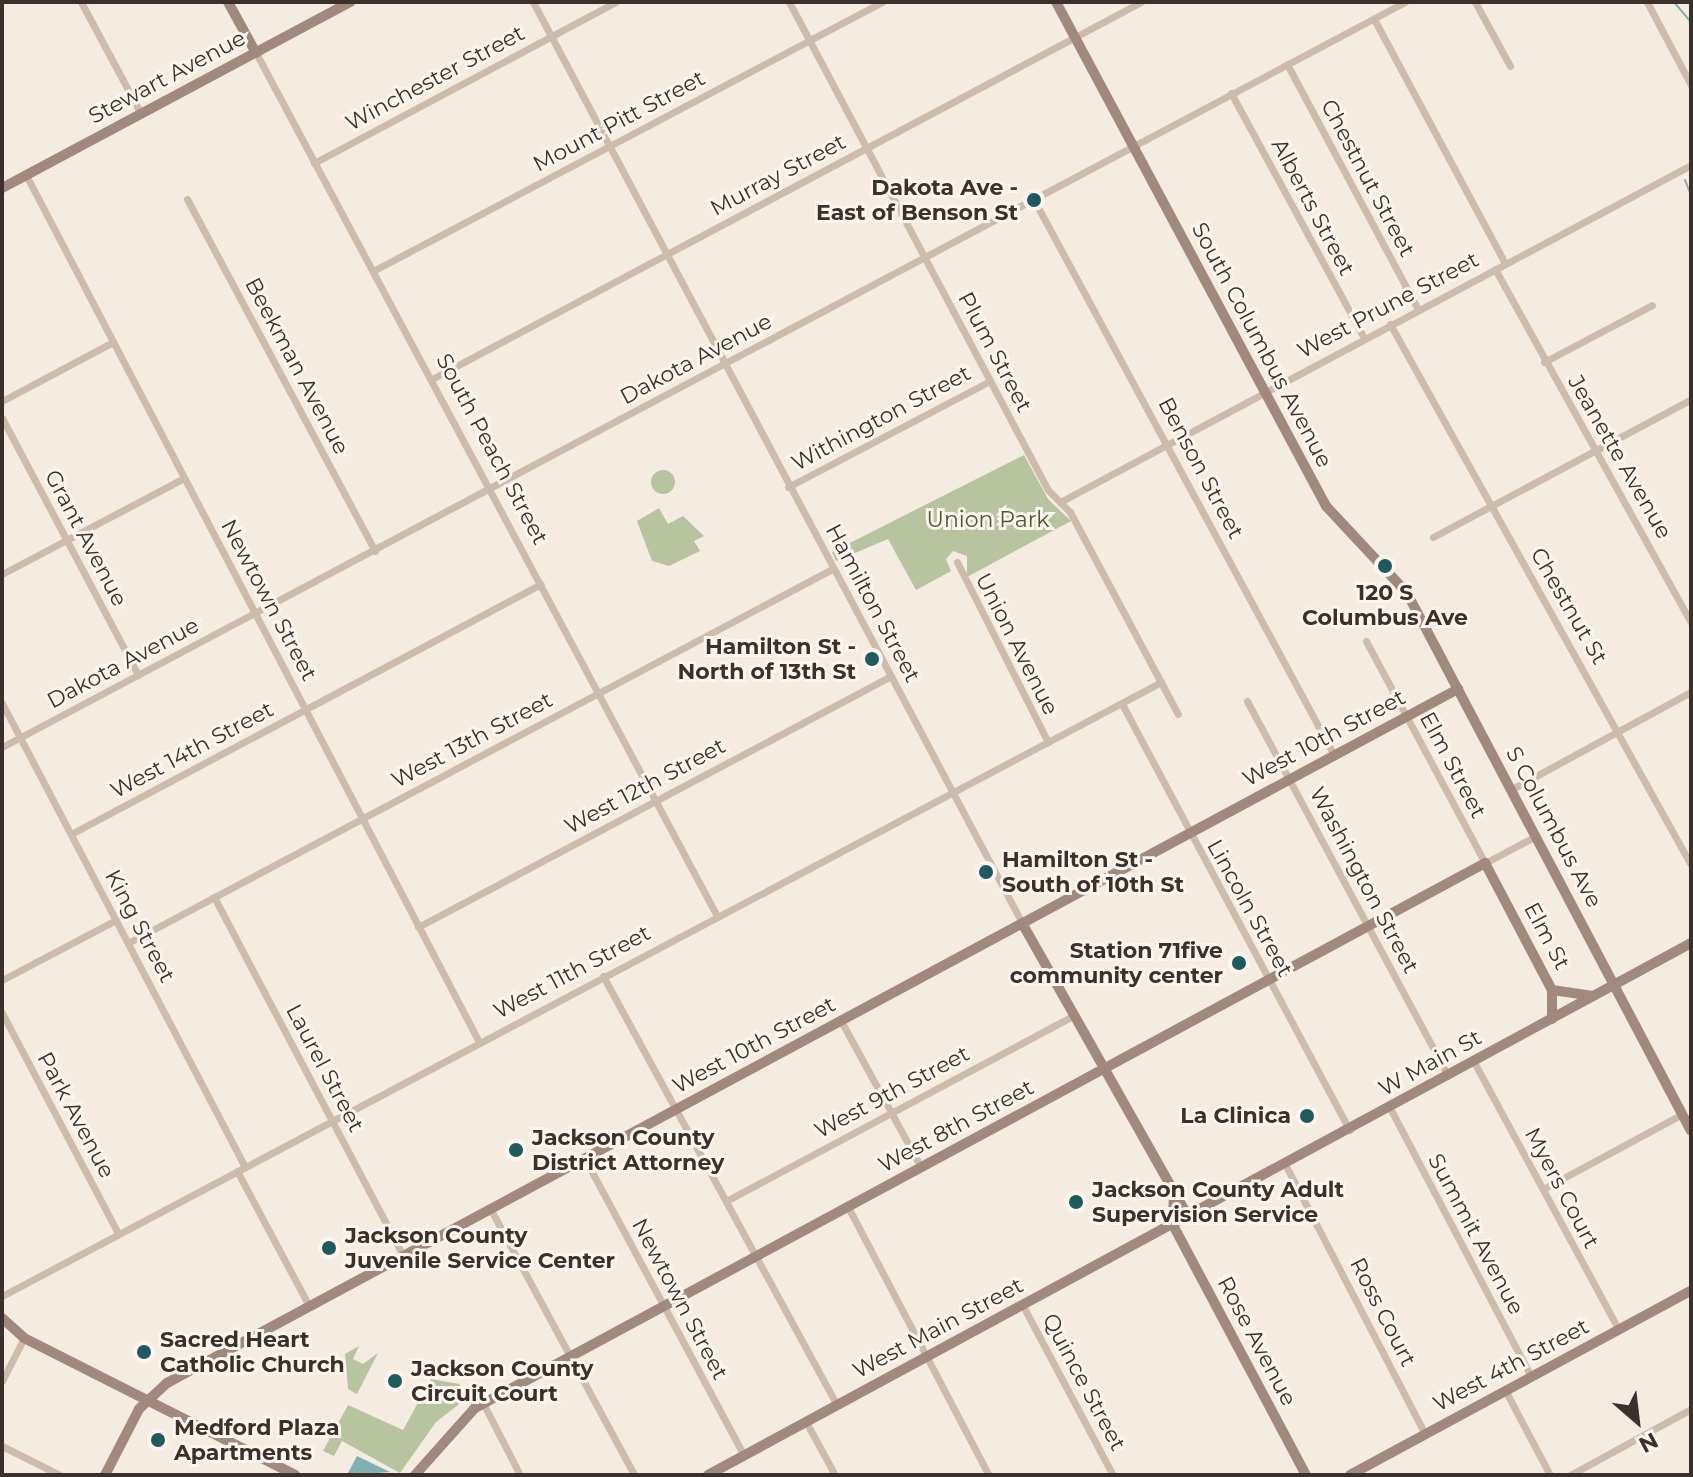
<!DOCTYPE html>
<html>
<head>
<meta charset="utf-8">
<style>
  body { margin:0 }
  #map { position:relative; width:1693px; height:1477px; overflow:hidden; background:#f4ebe1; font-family:Montserrat,sans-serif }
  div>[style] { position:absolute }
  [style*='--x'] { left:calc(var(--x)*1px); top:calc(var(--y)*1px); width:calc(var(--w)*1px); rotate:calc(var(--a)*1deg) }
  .green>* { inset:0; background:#b8c4a0 }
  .round { border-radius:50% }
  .water>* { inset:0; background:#7fb0b2 }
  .stream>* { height:2px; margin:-1px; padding:0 1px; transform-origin:1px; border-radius:1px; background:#7fb0b2 }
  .street>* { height:7px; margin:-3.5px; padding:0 3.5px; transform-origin:3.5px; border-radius:3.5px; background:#cdbbac }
  .secondary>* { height:10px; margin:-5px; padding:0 5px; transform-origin:5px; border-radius:5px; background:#a18a7d }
  .dots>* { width:22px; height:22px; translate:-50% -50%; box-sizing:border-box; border:4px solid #fbf5ee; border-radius:50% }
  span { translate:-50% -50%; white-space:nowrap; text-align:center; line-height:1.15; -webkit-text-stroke:6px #fbf5ee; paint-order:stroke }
  .street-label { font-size:22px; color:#3b302b }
  .poi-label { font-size:22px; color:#3b302b; font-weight:700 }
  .right { translate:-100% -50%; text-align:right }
  .left { translate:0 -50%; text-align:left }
  .park-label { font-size:22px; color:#4a5a2e }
  .frame { position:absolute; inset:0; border:4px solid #3b302b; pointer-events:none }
  .north { position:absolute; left:1597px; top:1381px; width:80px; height:80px; -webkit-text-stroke:6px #fbf5ee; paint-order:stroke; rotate:152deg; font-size:22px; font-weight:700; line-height:32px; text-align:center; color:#3b302b }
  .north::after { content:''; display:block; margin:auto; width:28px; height:36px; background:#3b302b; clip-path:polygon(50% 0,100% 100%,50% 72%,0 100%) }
</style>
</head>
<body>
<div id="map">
  <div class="green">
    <div style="clip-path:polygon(1024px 455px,1048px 499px,1071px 521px,967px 577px,967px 556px,953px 551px,946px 559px,951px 571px,916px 590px,888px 539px,836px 561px,832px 552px)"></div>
    <div class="round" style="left:651px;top:470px;width:24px;height:24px"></div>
    <div style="clip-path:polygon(659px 508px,668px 524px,683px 516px,704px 536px,694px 541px,700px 551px,669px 566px,652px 561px,637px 521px)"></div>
    <div style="clip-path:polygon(359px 1346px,353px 1359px,363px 1364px,378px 1353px,357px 1394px,348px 1389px,345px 1354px)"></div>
    <div style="clip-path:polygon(431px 1379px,459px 1384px,467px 1398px,436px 1422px,400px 1473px,342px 1441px,334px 1456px,323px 1451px,348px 1405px,403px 1430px)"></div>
  </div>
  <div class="water">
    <div style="clip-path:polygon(357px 1456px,390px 1472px,347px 1475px)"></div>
  </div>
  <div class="stream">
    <div style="--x:1674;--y:2;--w:26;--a:50"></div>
    <div style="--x:1685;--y:180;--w:16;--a:68"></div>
  </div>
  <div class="street">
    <div style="--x:81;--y:2;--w:127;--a:61.8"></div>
    <div style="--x:533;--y:2;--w:1043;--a:62.03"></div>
    <div style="--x:789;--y:2;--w:552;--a:62.04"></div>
    <div style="--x:1048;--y:490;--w:31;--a:45"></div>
    <div style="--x:1070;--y:512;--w:229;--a:61.9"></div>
    <div style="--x:1475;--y:2;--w:73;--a:61.3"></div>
    <div style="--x:1647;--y:2;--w:94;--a:62.1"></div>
    <div style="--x:1374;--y:19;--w:277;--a:61.8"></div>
    <div style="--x:256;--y:53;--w:978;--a:61.89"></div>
    <div style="--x:1287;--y:64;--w:278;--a:61.9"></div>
    <div style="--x:1231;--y:93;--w:279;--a:61.5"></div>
    <div style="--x:314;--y:163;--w:342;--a:-28.1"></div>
    <div style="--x:26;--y:175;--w:978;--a:62.41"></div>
    <div style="--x:187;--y:199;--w:399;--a:61.9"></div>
    <div style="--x:1034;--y:200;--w:631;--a:61.61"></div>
    <div style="--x:1495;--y:269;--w:404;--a:61"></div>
    <div style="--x:373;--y:271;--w:576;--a:-27.86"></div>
    <div style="--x:1390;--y:324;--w:619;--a:60.91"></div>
    <div style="--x:1544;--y:362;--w:122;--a:-27.8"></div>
    <div style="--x:432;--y:379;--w:803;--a:-28"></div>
    <div style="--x:2;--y:401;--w:126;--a:-28"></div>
    <div style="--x:2;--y:418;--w:291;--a:62.1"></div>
    <div style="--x:788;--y:487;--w:228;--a:-27.7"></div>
    <div style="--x:1060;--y:502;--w:715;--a:-28.11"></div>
    <div style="--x:1433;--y:537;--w:293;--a:-28.1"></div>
    <div style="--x:957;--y:562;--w:202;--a:63.2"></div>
    <div style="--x:2;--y:574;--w:206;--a:-27.8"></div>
    <div style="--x:1366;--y:641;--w:252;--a:61.8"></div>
    <div style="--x:1485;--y:863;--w:58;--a:-27.9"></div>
    <div style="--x:1247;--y:701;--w:425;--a:61.8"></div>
    <div style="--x:2;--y:703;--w:524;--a:62.36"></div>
    <div style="--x:1122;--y:704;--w:483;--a:61.9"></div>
    <div style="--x:2;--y:747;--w:1589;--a:-27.97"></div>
    <div style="--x:1512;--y:789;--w:204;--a:-28.5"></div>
    <div style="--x:71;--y:834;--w:532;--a:-28.01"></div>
    <div style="--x:214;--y:897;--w:406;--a:62.2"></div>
    <div style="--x:418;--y:927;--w:533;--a:-27.96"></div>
    <div style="--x:128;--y:943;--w:797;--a:-27.98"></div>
    <div style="--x:603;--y:976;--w:489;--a:61.4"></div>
    <div style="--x:2;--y:980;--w:129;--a:-27.8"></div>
    <div style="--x:2;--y:1013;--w:249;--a:62.2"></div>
    <div style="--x:841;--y:1021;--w:166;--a:61.3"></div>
    <div style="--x:1474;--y:1062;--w:305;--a:61.6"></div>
    <div style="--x:1390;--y:1108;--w:304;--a:62.3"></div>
    <div style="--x:585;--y:1159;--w:337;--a:61.8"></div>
    <div style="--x:1285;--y:1164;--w:304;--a:62.6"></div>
    <div style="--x:237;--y:1171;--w:153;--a:61.9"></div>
    <div style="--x:1543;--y:1189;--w:158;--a:-28.3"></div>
    <div style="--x:728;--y:1200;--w:391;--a:-28.1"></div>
    <div style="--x:848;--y:1207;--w:303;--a:62.3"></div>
    <div style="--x:491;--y:1210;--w:301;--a:61.6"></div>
    <div style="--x:2;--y:1296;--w:1312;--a:-27.91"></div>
    <div style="--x:1023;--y:1306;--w:191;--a:62"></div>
    <div style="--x:2;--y:1381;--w:48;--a:-62.9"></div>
    <div style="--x:1505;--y:1390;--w:96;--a:62.1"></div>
    <div style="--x:483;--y:1403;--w:81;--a:62.8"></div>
    <div style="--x:806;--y:1422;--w:60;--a:61.3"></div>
    <div style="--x:2;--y:1446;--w:65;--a:26.6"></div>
    <div style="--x:1570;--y:1475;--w:138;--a:-28.6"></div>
  </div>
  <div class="secondary">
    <div style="--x:228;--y:2;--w:58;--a:61.2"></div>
    <div style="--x:1056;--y:2;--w:572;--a:61.82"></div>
    <div style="--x:1326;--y:506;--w:119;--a:47"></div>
    <div style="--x:1407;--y:593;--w:608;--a:62.17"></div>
    <div style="--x:2;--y:188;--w:395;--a:-28.1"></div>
    <div style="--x:1022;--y:923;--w:338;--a:60.5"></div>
    <div style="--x:1552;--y:1019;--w:29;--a:-90"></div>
    <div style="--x:1174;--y:1192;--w:33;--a:92"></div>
    <div style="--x:1173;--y:1225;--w:283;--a:62"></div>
    <div style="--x:2;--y:1318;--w:30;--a:42"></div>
    <div style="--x:24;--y:1338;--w:304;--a:26.8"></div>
    <div style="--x:105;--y:1475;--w:74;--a:-62.7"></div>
    <div style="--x:139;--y:1409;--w:38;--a:-43"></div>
    <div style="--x:167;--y:1383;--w:1466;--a:-28.26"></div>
    <div style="--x:415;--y:1475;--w:90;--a:-48.2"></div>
    <div style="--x:475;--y:1408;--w:1148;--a:-28.35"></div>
    <div style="--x:1485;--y:863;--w:144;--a:62.2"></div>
    <div style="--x:1552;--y:990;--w:41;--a:8.3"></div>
    <div style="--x:708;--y:1475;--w:1118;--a:-28.42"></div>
    <div style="--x:1350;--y:1475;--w:387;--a:-28.4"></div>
  </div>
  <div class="dots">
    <div style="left:1034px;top:200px;background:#1f5a5e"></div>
    <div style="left:1385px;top:566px;background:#1f5a5e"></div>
    <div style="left:872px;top:659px;background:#1f5a5e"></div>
    <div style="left:986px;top:872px;background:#1f5a5e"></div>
    <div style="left:1239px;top:963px;background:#1f5a5e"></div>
    <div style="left:1307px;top:1116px;background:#1f5a5e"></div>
    <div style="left:516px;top:1150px;background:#1f5a5e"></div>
    <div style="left:1076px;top:1202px;background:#1f5a5e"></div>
    <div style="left:329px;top:1248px;background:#1f5a5e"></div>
    <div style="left:144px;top:1352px;background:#1f5a5e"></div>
    <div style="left:395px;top:1381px;background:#1f5a5e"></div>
    <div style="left:158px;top:1440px;background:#1f5a5e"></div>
  </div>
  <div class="street-label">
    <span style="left:167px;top:77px;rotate:-28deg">Stewart Avenue</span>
    <span style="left:435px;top:78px;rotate:-28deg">Winchester Street</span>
    <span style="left:619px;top:121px;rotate:-28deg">Mount Pitt Street</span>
    <span style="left:778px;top:175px;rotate:-28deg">Murray Street</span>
    <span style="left:1368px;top:178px;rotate:62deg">Chestnut Street</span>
    <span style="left:1313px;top:207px;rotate:62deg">Alberts Street</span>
    <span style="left:1388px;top:305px;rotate:-28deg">West Prune Street</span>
    <span style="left:1262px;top:345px;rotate:62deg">South Columbus Avenue</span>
    <span style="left:995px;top:352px;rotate:62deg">Plum Street</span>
    <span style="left:696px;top:359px;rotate:-28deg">Dakota Avenue</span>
    <span style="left:297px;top:366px;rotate:62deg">Beekman Avenue</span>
    <span style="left:881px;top:418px;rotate:-28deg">Withington Street</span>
    <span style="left:492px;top:449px;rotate:62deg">South Peach Street</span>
    <span style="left:1620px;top:457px;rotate:60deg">Jeanette Avenue</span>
    <span style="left:1201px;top:468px;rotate:62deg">Benson Street</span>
    <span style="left:86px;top:538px;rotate:62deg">Grant Avenue</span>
    <span style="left:269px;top:600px;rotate:62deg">Newtown Street</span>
    <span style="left:873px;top:603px;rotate:62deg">Hamilton Street</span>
    <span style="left:1569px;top:606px;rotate:60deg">Chestnut St</span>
    <span style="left:1017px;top:644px;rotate:63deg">Union Avenue</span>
    <span style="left:123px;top:663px;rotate:-28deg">Dakota Avenue</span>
    <span style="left:1324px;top:738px;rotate:-28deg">West 10th Street</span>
    <span style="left:472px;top:740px;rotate:-28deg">West 13th Street</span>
    <span style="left:192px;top:750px;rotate:-28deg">West 14th Street</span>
    <span style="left:1453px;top:765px;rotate:62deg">Elm Street</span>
    <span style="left:645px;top:786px;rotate:-28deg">West 12th Street</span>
    <span style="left:1554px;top:827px;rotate:62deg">S Columbus Ave</span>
    <span style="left:1364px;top:880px;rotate:62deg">Washington Street</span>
    <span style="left:1250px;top:908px;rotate:61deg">Lincoln Street</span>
    <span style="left:140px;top:926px;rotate:62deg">King Street</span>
    <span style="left:1547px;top:936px;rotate:62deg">Elm St</span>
    <span style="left:572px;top:972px;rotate:-28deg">West 11th Street</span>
    <span style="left:754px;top:1045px;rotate:-28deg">West 10th Street</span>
    <span style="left:1430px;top:1063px;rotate:-29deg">W Main St</span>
    <span style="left:325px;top:1068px;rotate:62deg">Laurel Street</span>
    <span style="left:892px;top:1092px;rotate:-28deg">West 9th Street</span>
    <span style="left:76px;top:1115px;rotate:62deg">Park Avenue</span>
    <span style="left:956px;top:1126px;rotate:-28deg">West 8th Street</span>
    <span style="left:1562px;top:1188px;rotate:62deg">Myers Court</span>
    <span style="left:1476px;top:1234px;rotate:62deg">Summit Avenue</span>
    <span style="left:680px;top:1299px;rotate:62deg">Newtown Street</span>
    <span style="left:1383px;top:1312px;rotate:63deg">Ross Court</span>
    <span style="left:938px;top:1328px;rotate:-28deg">West Main Street</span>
    <span style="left:1257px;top:1341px;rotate:62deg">Rose Avenue</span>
    <span style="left:1511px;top:1365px;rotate:-28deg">West 4th Street</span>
    <span style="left:1084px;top:1382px;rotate:62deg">Quince Street</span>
  </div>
  <div class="poi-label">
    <span class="right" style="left:1018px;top:200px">Dakota Ave -<br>East of Benson St</span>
    <span style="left:1385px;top:605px">120 S<br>Columbus Ave</span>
    <span class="right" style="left:856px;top:659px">Hamilton St -<br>North of 13th St</span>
    <span class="left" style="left:1002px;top:872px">Hamilton St -<br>South of 10th St</span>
    <span class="right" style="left:1223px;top:963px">Station 71five<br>community center</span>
    <span class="right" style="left:1291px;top:1116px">La Clinica</span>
    <span class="left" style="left:532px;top:1150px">Jackson County<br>District Attorney</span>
    <span class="left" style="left:1092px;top:1202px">Jackson County Adult<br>Supervision Service</span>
    <span class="left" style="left:345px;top:1248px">Jackson County<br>Juvenile Service Center</span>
    <span class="left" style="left:160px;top:1352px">Sacred Heart<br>Catholic Church</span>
    <span class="left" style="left:411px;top:1381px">Jackson County<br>Circuit Court</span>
    <span class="left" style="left:174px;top:1440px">Medford Plaza<br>Apartments</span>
  </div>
  <div class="park-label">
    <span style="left:988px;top:520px">Union Park</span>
  </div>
  <div class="frame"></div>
  <div class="north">N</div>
</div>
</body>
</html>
